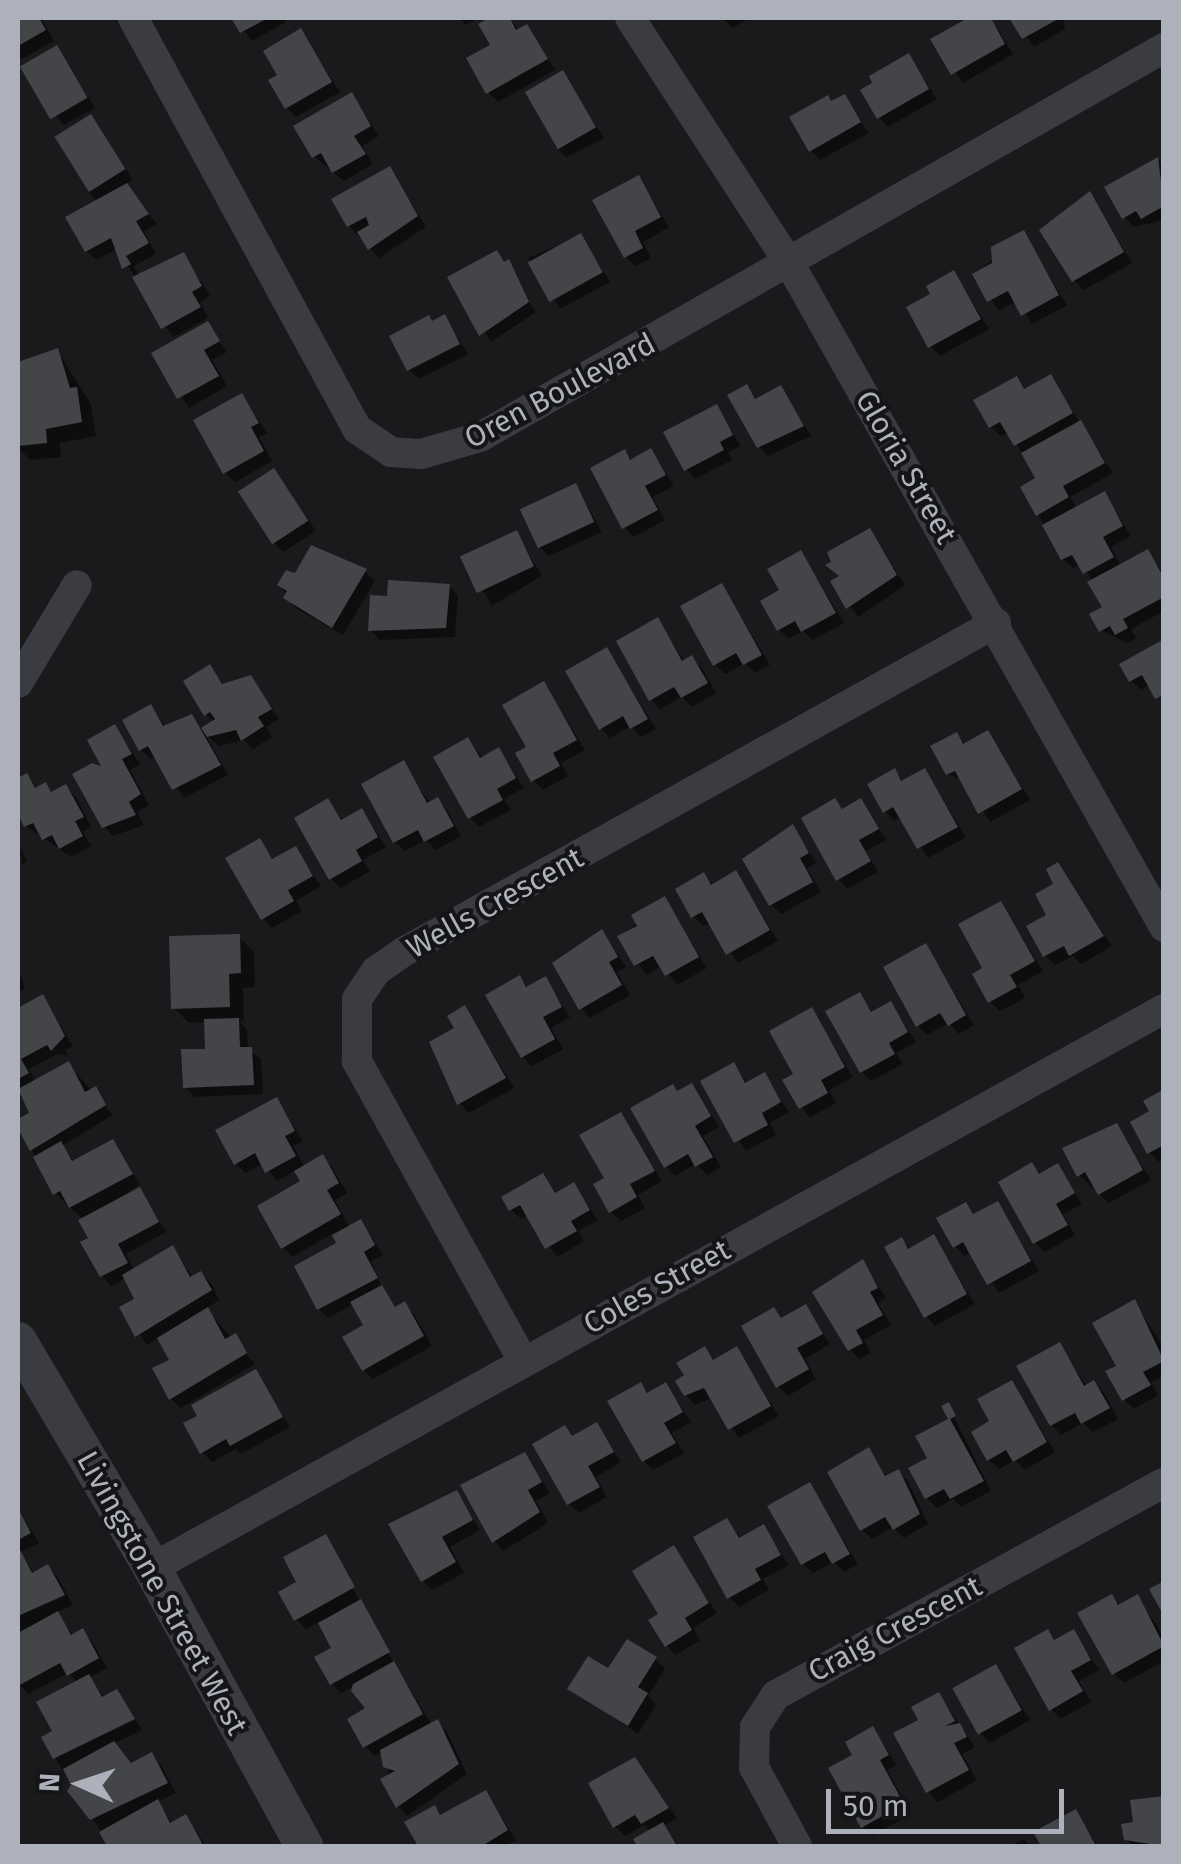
<!DOCTYPE html>
<html>
<head>
<meta charset="utf-8">
<style>
  body { margin:0 }
  #map { position:relative; width:1181px; height:1864px; overflow:hidden; background:#1a1a1c; font-family:"Fira Sans",sans-serif }
  div>[style] { position:absolute }
  [style*='--x'] { left:calc(var(--x)*1px); top:calc(var(--y)*1px); width:calc(var(--w)*1px); rotate:calc(var(--a)*1deg) }
  .shadow>* { inset:0; background:#0007; transform-origin:0 0 }
  .building>* { inset:0; background:#444549; transform-origin:0 0 }
  .minor>* { height:30px; margin:-15px; padding:0 15px; transform-origin:15px; border-radius:15px; background:#3b3c41 }
  .tertiary>* { height:38px; margin:-19px; padding:0 19px; transform-origin:19px; border-radius:19px; background:#3b3c41 }
  span { translate:-50% -50%; white-space:nowrap; text-align:center; line-height:1.15; -webkit-text-stroke:8px #151517; paint-order:stroke }
  .street-label { font-size:30px; color:#adb1bb }
  .frame { position:absolute; inset:0; border:20px solid #adb1bb; pointer-events:none }
  .north { position:absolute; left:30px; top:1734px; width:100px; height:100px; -webkit-text-stroke:8px #151517; paint-order:stroke; rotate:273deg; font-size:28px; font-weight:700; line-height:40px; text-align:center; color:#adb1bb }
  .north::after { content:''; display:block; margin:auto; width:35px; height:45px; background:#adb1bb; clip-path:polygon(50% 0,100% 100%,50% 72%,0 100%) }
  .scale { position:absolute; left:826px; top:1789px; width:238px; height:45px; box-sizing:border-box; border:5px solid #adb1bb; border-top:0; padding-left:12px; font-size:30px; line-height:35px; white-space:nowrap; color:#adb1bb; -webkit-text-stroke:8px #151517; paint-order:stroke }
</style>
</head>
<body>
<div id="map">
  <div class="shadow">
    <div style="clip-path:polygon(18px 18px,41px 18px,54px 41px,18px 61px)"></div>
    <div style="clip-path:polygon(234px 18px,283px 18px,286px 22px,252px 41px)"></div>
    <div style="clip-path:polygon(459px 18px,480px 18px,466px 25px)"></div>
    <div style="clip-path:polygon(494px 18px,510px 18px,519px 31px,527px 27px,555px 70px,498px 102px,488px 92px,493px 46px,482px 25px)"></div>
    <div style="clip-path:polygon(722px 18px,751px 18px,732px 28px)"></div>
    <div style="clip-path:polygon(973px 18px,991px 18px,1013px 54px,963px 83px,934px 40px)"></div>
    <div style="clip-path:polygon(1012px 18px,1064px 18px,1065px 29px,1034px 47px)"></div>
    <div style="clip-path:polygon(301px 31px,340px 92px,296px 117px,287px 108px,280px 76px)"></div>
    <div style="clip-path:polygon(57px 48px,95px 108px,64px 125px,55px 115px)"></div>
    <div style="clip-path:polygon(908px 56px,937px 99px,888px 127px,879px 118px)"></div>
    <div style="clip-path:polygon(562px 74px,604px 138px,566px 157px,557px 148px)"></div>
    <div style="clip-path:polygon(352px 95px,379px 136px,362px 146px,373px 164px,344px 181px,314px 156px)"></div>
    <div style="clip-path:polygon(844px 97px,869px 133px,820px 160px,811px 151px,833px 103px)"></div>
    <div style="clip-path:polygon(91px 117px,133px 180px,125px 184px,157px 224px,144px 231px,156px 254px,134px 266px,139px 276px,183px 255px,210px 296px,200px 302px,208px 318px,173px 337px,117px 249px,96px 260px,87px 251px,98px 202px,87px 190px)"></div>
    <div style="clip-path:polygon(1158px 160px,1164px 166px,1164px 220px,1134px 227px,1124px 217px)"></div>
    <div style="clip-path:polygon(390px 169px,426px 227px,379px 258px,349px 226px)"></div>
    <div style="clip-path:polygon(638px 178px,669px 227px,643px 242px,651px 258px,636px 266px,626px 257px)"></div>
    <div style="clip-path:polygon(1090px 195px,1132px 263px,1084px 290px,1074px 280px)"></div>
    <div style="clip-path:polygon(1023px 233px,1067px 305px,1032px 324px,1016px 301px,999px 311px,975px 275px)"></div>
    <div style="clip-path:polygon(581px 236px,610px 282px,560px 309px,528px 258px)"></div>
    <div style="left:497px;top:253px;width:71px;height:53px;rotate:57deg"></div>
    <div style="clip-path:polygon(954px 273px,989px 329px,940px 356px,930px 346px,933px 295px)"></div>
    <div style="clip-path:polygon(445px 317px,468px 354px,419px 379px,409px 370px,434px 323px)"></div>
    <div style="clip-path:polygon(207px 325px,227px 352px,212px 360px,227px 386px,189px 408px,155px 354px)"></div>
    <div style="clip-path:polygon(57px 350px,91px 404px,96px 436px,60px 443px,61px 457px,30px 460px,18px 447px,18px 365px,41px 362px,45px 352px)"></div>
    <div style="clip-path:polygon(1050px 377px,1113px 473px,1070px 497px,1077px 509px,1104px 494px,1131px 536px,1111px 547px,1121px 566px,1147px 552px,1164px 574px,1164px 611px,1131px 629px,1136px 638px,1127px 643px,1101px 630px,1105px 608px,1093px 581px,1080px 564px,1073px 568px,1063px 559px,1038px 514px,1038px 479px,1009px 432px,1001px 436px,991px 427px,1016px 379px,1027px 390px)"></div>
    <div style="clip-path:polygon(747px 387px,758px 401px,781px 388px,811px 436px,768px 456px,759px 446px)"></div>
    <div style="clip-path:polygon(242px 396px,267px 433px,259px 437px,272px 461px,235px 482px,225px 472px)"></div>
    <div style="clip-path:polygon(716px 407px,741px 446px,728px 452px,732px 460px,695px 479px,686px 469px)"></div>
    <div style="clip-path:polygon(651px 451px,674px 486px,652px 497px,665px 520px,634px 537px,624px 527px,624px 452px,633px 461px)"></div>
    <div style="clip-path:polygon(274px 471px,316px 531px,283px 552px,274px 543px)"></div>
    <div style="clip-path:polygon(576px 486px,602px 532px,549px 556px,539px 546px)"></div>
    <div style="clip-path:polygon(869px 531px,905px 585px,858px 617px,833px 582px)"></div>
    <div style="left:516px;top:533px;width:50px;height:58px;rotate:59deg"></div>
    <div style="clip-path:polygon(801px 553px,844px 623px,813px 640px,803px 631px,788px 639px,779px 629px,783px 591px)"></div>
    <div style="clip-path:polygon(365px 571px,375px 581px,343px 635px,295px 608px,280px 585px)"></div>
    <div style="clip-path:polygon(449px 586px,458px 596px,455px 637px,380px 640px,370px 630px,389px 599px)"></div>
    <div style="clip-path:polygon(722px 586px,770px 665px,755px 673px,745px 663px,725px 674px,715px 665px)"></div>
    <div style="clip-path:polygon(657px 620px,685px 662px,692px 658px,702px 668px,716px 693px,692px 707px,682px 697px,660px 709px,651px 699px)"></div>
    <div style="clip-path:polygon(1164px 642px,1164px 704px,1150px 684px,1141px 690px,1131px 680px)"></div>
    <div style="clip-path:polygon(607px 650px,656px 729px,641px 737px,631px 726px,610px 738px,601px 728px)"></div>
    <div style="clip-path:polygon(210px 668px,225px 686px,250px 678px,279px 719px,266px 727px,272px 737px,253px 749px,244px 740px,219px 746px,205px 734px,228px 775px,184px 798px,156px 756px,151px 759px,141px 750px,151px 707px,166px 727px,191px 717px,202px 730px,214px 723px,206px 714px)"></div>
    <div style="clip-path:polygon(544px 684px,585px 750px,561px 763px,568px 776px,543px 790px,533px 780px,530px 748px)"></div>
    <div style="clip-path:polygon(115px 727px,140px 764px,130px 770px,149px 805px,137px 812px,144px 825px,113px 836px,104px 826px)"></div>
    <div style="clip-path:polygon(988px 733px,1030px 800px,990px 822px,963px 781px,948px 774px,956px 735px,966px 745px)"></div>
    <div style="clip-path:polygon(468px 740px,483px 759px,499px 750px,524px 788px,504px 799px,511px 810px,479px 827px,470px 818px)"></div>
    <div style="clip-path:polygon(403px 764px,430px 804px,437px 800px,447px 810px,461px 836px,436px 850px,426px 840px,405px 851px,395px 842px,365px 785px)"></div>
    <div style="clip-path:polygon(925px 771px,966px 837px,928px 858px,901px 817px,894px 821px,885px 811px,894px 772px,905px 782px)"></div>
    <div style="clip-path:polygon(26px 776px,38px 789px,45px 785px,54px 794px,66px 787px,76px 797px,91px 827px,83px 832px,91px 846px,71px 857px,26px 826px,18px 813px,18px 780px)"></div>
    <div style="clip-path:polygon(328px 801px,344px 822px,362px 811px,386px 847px,363px 860px,370px 871px,341px 888px,331px 879px)"></div>
    <div style="clip-path:polygon(835px 801px,844px 810px,861px 801px,886px 840px,866px 851px,878px 872px,847px 889px,838px 879px)"></div>
    <div style="clip-path:polygon(793px 828px,817px 863px,807px 868px,821px 892px,781px 914px,771px 905px)"></div>
    <div style="clip-path:polygon(259px 841px,275px 861px,295px 849px,321px 886px,296px 901px,302px 911px,272px 928px,263px 918px)"></div>
    <div style="clip-path:polygon(18px 843px,27px 862px,18px 867px,22px 864px)"></div>
    <div style="clip-path:polygon(1058px 865px,1112px 946px,1081px 964px,1073px 956px,1055px 965px,1045px 956px)"></div>
    <div style="clip-path:polygon(736px 873px,778px 941px,738px 963px,711px 922px,703px 926px,693px 916px,704px 876px,714px 886px)"></div>
    <div style="clip-path:polygon(664px 899px,707px 968px,677px 985px,662px 966px,646px 975px,621px 937px)"></div>
    <div style="clip-path:polygon(1001px 904px,1043px 971px,1018px 985px,1025px 998px,1000px 1011px,990px 1002px,986px 969px)"></div>
    <div style="clip-path:polygon(602px 932px,626px 967px,617px 972px,630px 995px,590px 1018px,581px 1008px)"></div>
    <div style="clip-path:polygon(239px 937px,254px 952px,255px 987px,243px 988px,244px 1021px,239px 1021px,247px 1030px,248px 1050px,261px 1059px,263px 1094px,195px 1097px,185px 1087px,207px 1051px,207px 1022px,189px 1023px,174px 1008px)"></div>
    <div style="clip-path:polygon(926px 946px,974px 1025px,959px 1034px,949px 1023px,927px 1035px,918px 1026px)"></div>
    <div style="clip-path:polygon(18px 967px,25px 988px,18px 993px)"></div>
    <div style="clip-path:polygon(520px 978px,529px 988px,545px 979px,570px 1017px,551px 1028px,563px 1049px,532px 1066px,523px 1057px)"></div>
    <div style="clip-path:polygon(859px 995px,874px 1014px,891px 1004px,916px 1042px,896px 1053px,903px 1064px,871px 1081px,862px 1072px)"></div>
    <div style="clip-path:polygon(42px 997px,73px 1046px,65px 1050px,68px 1056px,57px 1054px,29px 1069px,36px 1082px,68px 1064px,113px 1115px,62px 1146px,75px 1163px,113px 1142px,140px 1184px,111px 1205px,139px 1190px,166px 1232px,126px 1254px,135px 1271px,173px 1248px,193px 1278px,201px 1274px,211px 1283px,219px 1300px,206px 1309px,255px 1364px,181px 1408px,171px 1399px,172px 1361px,159px 1337px,147px 1345px,122px 1308px,137px 1300px,126px 1278px,111px 1286px,102px 1276px,84px 1220px,55px 1193px,18px 1124px,32px 1114px,18px 1093px,18px 1011px)"></div>
    <div style="clip-path:polygon(465px 1008px,514px 1088px,469px 1113px,460px 1103px,457px 1029px)"></div>
    <div style="clip-path:polygon(811px 1010px,853px 1077px,829px 1090px,836px 1103px,810px 1117px,801px 1107px,796px 1075px)"></div>
    <div style="clip-path:polygon(733px 1065px,748px 1084px,764px 1075px,789px 1112px,770px 1123px,776px 1135px,746px 1151px,704px 1082px)"></div>
    <div style="clip-path:polygon(692px 1086px,719px 1127px,703px 1136px,721px 1167px,707px 1175px,696px 1164px,675px 1176px,666px 1166px,679px 1094px)"></div>
    <div style="clip-path:polygon(1164px 1092px,1164px 1159px,1159px 1162px,1149px 1152px,1153px 1112px)"></div>
    <div style="clip-path:polygon(277px 1100px,303px 1141px,293px 1146px,305px 1167px,322px 1157px,332px 1167px,347px 1193px,335px 1200px,350px 1228px,361px 1222px,383px 1255px,371px 1262px,383px 1289px,397px 1309px,404px 1305px,414px 1314px,432px 1346px,373px 1379px,364px 1370px,366px 1326px,354px 1304px,328px 1318px,319px 1309px,339px 1244px,334px 1233px,292px 1257px,283px 1247px,304px 1182px,296px 1170px,277px 1181px,263px 1163px,246px 1173px,236px 1164px)"></div>
    <div style="clip-path:polygon(621px 1115px,662px 1181px,638px 1195px,645px 1208px,621px 1221px,611px 1212px,607px 1179px)"></div>
    <div style="clip-path:polygon(1116px 1126px,1151px 1180px,1109px 1203px,1079px 1175px)"></div>
    <div style="clip-path:polygon(1032px 1165px,1042px 1175px,1057px 1166px,1082px 1204px,1063px 1214px,1075px 1235px,1045px 1252px,1035px 1243px)"></div>
    <div style="clip-path:polygon(543px 1176px,558px 1195px,574px 1185px,598px 1220px,578px 1231px,584px 1241px,557px 1257px,529px 1215px,521px 1219px,511px 1210px)"></div>
    <div style="clip-path:polygon(997px 1204px,1039px 1271px,999px 1293px,972px 1252px,965px 1256px,955px 1246px,965px 1205px,976px 1215px)"></div>
    <div style="clip-path:polygon(933px 1238px,975px 1304px,935px 1326px,926px 1316px,901px 1240px,911px 1250px)"></div>
    <div style="clip-path:polygon(862px 1262px,886px 1298px,878px 1303px,891px 1325px,864px 1340px,871px 1353px,860px 1359px,850px 1350px)"></div>
    <div style="clip-path:polygon(1134px 1302px,1164px 1347px,1164px 1376px,1151px 1382px,1158px 1395px,1134px 1409px,1124px 1400px,1119px 1366px)"></div>
    <div style="clip-path:polygon(805px 1307px,830px 1344px,805px 1359px,816px 1379px,788px 1396px,778px 1386px,773px 1310px,783px 1320px)"></div>
    <div style="clip-path:polygon(1060px 1345px,1087px 1387px,1094px 1383px,1104px 1393px,1118px 1419px,1093px 1432px,1083px 1423px,1061px 1435px,1052px 1425px)"></div>
    <div style="clip-path:polygon(737px 1349px,779px 1416px,739px 1438px,712px 1398px,695px 1405px,686px 1395px,687px 1376px,705px 1350px,716px 1361px)"></div>
    <div style="clip-path:polygon(255px 1372px,290px 1427px,241px 1454px,236px 1449px,212px 1462px,202px 1452px)"></div>
    <div style="clip-path:polygon(1012px 1383px,1055px 1452px,1025px 1470px,1015px 1460px,999px 1469px,989px 1460px,993px 1422px)"></div>
    <div style="clip-path:polygon(641px 1385px,650px 1394px,666px 1385px,691px 1422px,672px 1433px,684px 1453px,653px 1470px,644px 1461px)"></div>
    <div style="clip-path:polygon(948px 1405px,991px 1491px,961px 1507px,953px 1499px,937px 1508px,927px 1498px,930px 1459px,918px 1437px,951px 1420px)"></div>
    <div style="clip-path:polygon(596px 1425px,621px 1462px,596px 1477px,607px 1497px,579px 1513px,569px 1504px,565px 1428px,574px 1437px)"></div>
    <div style="clip-path:polygon(869px 1450px,888px 1478px,898px 1472px,908px 1481px,928px 1524px,904px 1538px,893px 1527px,872px 1539px,862px 1529px)"></div>
    <div style="clip-path:polygon(525px 1455px,550px 1493px,536px 1501px,548px 1523px,503px 1551px,494px 1541px)"></div>
    <div style="clip-path:polygon(809px 1485px,858px 1564px,844px 1572px,834px 1562px,813px 1573px,803px 1564px)"></div>
    <div style="clip-path:polygon(456px 1493px,480px 1530px,450px 1547px,464px 1573px,432px 1590px,423px 1581px)"></div>
    <div style="clip-path:polygon(18px 1508px,39px 1543px,19px 1553px,35px 1574px,48px 1567px,57px 1576px,73px 1605px,56px 1613px,74px 1636px,82px 1631px,92px 1641px,107px 1668px,89px 1678px,105px 1698px,117px 1692px,142px 1730px,113px 1744px,132px 1765px,151px 1755px,161px 1765px,176px 1793px,157px 1802px,173px 1824px,186px 1817px,206px 1846px,110px 1846px,55px 1758px,55px 1731px,78px 1683px,68px 1673px,28px 1694px,18px 1683px)"></div>
    <div style="clip-path:polygon(727px 1521px,741px 1539px,764px 1527px,789px 1565px,763px 1579px,769px 1590px,739px 1607px,729px 1597px)"></div>
    <div style="clip-path:polygon(325px 1537px,394px 1664px,432px 1725px,437px 1722px,447px 1732px,467px 1774px,407px 1816px,398px 1806px,383px 1751px,375px 1756px,365px 1746px,368px 1709px,356px 1685px,341px 1693px,332px 1684px,335px 1649px,320px 1621px,306px 1629px,296px 1619px,299px 1583px)"></div>
    <div style="clip-path:polygon(673px 1548px,717px 1613px,693px 1628px,700px 1640px,676px 1655px,667px 1646px,662px 1614px)"></div>
    <div style="clip-path:polygon(1112px 1597px,1121px 1606px,1137px 1597px,1164px 1636px,1164px 1661px,1124px 1683px,1114px 1673px)"></div>
    <div style="clip-path:polygon(1048px 1632px,1057px 1641px,1074px 1632px,1099px 1670px,1079px 1681px,1091px 1702px,1061px 1719px,1051px 1709px)"></div>
    <div style="clip-path:polygon(655px 1659px,665px 1669px,648px 1696px,656px 1705px,638px 1734px,571px 1688px)"></div>
    <div style="clip-path:polygon(996px 1667px,1030px 1720px,990px 1743px,980px 1733px)"></div>
    <div style="clip-path:polygon(939px 1695px,975px 1747px,962px 1754px,977px 1780px,938px 1802px,928px 1792px,922px 1721px)"></div>
    <div style="clip-path:polygon(873px 1729px,897px 1765px,887px 1770px,911px 1814px,872px 1836px,863px 1826px)"></div>
    <div style="clip-path:polygon(635px 1760px,677px 1818px,664px 1826px,679px 1846px,640px 1846px,636px 1840px,651px 1832px,644px 1825px,625px 1836px,615px 1826px)"></div>
    <div style="clip-path:polygon(486px 1793px,516px 1840px,505px 1846px,420px 1846px,407px 1823px,435px 1808px,443px 1817px)"></div>
    <div style="clip-path:polygon(1164px 1798px,1164px 1846px,1133px 1846px,1126px 1839px)"></div>
    <div style="clip-path:polygon(1075px 1812px,1098px 1846px,1044px 1846px,1036px 1833px)"></div>
    <div style="clip-path:polygon(1024px 1839px,1031px 1846px,1010px 1846px)"></div>
  </div>
  <div class="building">
    <div style="clip-path:polygon(18px 18px,39px 18px,46px 30px,18px 46px)"></div>
    <div style="clip-path:polygon(231px 18px,268px 18px,240px 33px)"></div>
    <div style="clip-path:polygon(489px 18px,510px 18px,516px 30px,527px 24px,548px 59px,486px 94px,466px 58px,490px 45px,478px 24px)"></div>
    <div style="clip-path:polygon(968px 18px,991px 18px,1005px 44px,951px 75px,930px 39px)"></div>
    <div style="clip-path:polygon(1009px 18px,1060px 18px,1022px 39px)"></div>
    <div style="clip-path:polygon(301px 28px,332px 82px,285px 109px,268px 80px,277px 75px,263px 51px)"></div>
    <div style="left:57px;top:45px;width:61px;height:43px;rotate:60deg"></div>
    <div style="clip-path:polygon(909px 53px,929px 89px,877px 119px,860px 90px,872px 83px,869px 76px)"></div>
    <div style="left:563px;top:70px;width:66px;height:44px;rotate:60deg"></div>
    <div style="clip-path:polygon(352px 92px,371px 126px,354px 136px,366px 154px,332px 173px,321px 153px,312px 158px,293px 126px)"></div>
    <div style="clip-path:polygon(845px 94px,861px 122px,809px 152px,789px 117px,828px 95px,831px 101px)"></div>
    <div style="left:91px;top:114px;width:65px;height:43px;rotate:58deg"></div>
    <div style="clip-path:polygon(1158px 157px,1164px 206px,1141px 219px,1136px 211px,1122px 219px,1104px 187px)"></div>
    <div style="clip-path:polygon(390px 166px,418px 216px,368px 250px,357px 232px,369px 225px,366px 217px,347px 227px,331px 199px)"></div>
    <div style="clip-path:polygon(639px 175px,661px 217px,635px 231px,643px 248px,624px 258px,592px 200px)"></div>
    <div style="clip-path:polygon(127px 183px,149px 214px,136px 221px,149px 243px,126px 256px,131px 264px,122px 269px,111px 238px,85px 252px,65px 217px)"></div>
    <div style="clip-path:polygon(1090px 191px,1124px 252px,1072px 282px,1039px 230px)"></div>
    <div style="clip-path:polygon(1024px 230px,1059px 295px,1021px 316px,1008px 291px,987px 302px,972px 274px,992px 263px,991px 247px)"></div>
    <div style="left:581px;top:233px;width:45px;height:61px;rotate:61deg"></div>
    <div style="clip-path:polygon(497px 250px,504px 262px,509px 259px,529px 302px,479px 336px,447px 277px)"></div>
    <div style="clip-path:polygon(184px 252px,202px 286px,192px 292px,201px 307px,161px 329px,132px 277px)"></div>
    <div style="clip-path:polygon(954px 270px,981px 319px,928px 348px,906px 307px,930px 294px,926px 286px)"></div>
    <div style="clip-path:polygon(445px 314px,460px 344px,407px 371px,389px 336px,429px 315px,432px 321px)"></div>
    <div style="clip-path:polygon(208px 321px,220px 341px,204px 350px,219px 376px,177px 399px,151px 353px)"></div>
    <div style="clip-path:polygon(58px 348px,70px 388px,77px 387px,82px 422px,46px 429px,47px 443px,18px 446px,18px 362px)"></div>
    <div style="clip-path:polygon(1051px 374px,1073px 413px,1014px 446px,1000px 422px,989px 428px,973px 400px,1017px 376px,1024px 389px)"></div>
    <div style="clip-path:polygon(747px 384px,755px 399px,781px 385px,804px 426px,757px 448px,727px 395px)"></div>
    <div style="clip-path:polygon(242px 393px,259px 423px,251px 427px,264px 451px,223px 474px,193px 420px)"></div>
    <div style="clip-path:polygon(717px 404px,733px 435px,720px 442px,724px 450px,684px 471px,663px 432px)"></div>
    <div style="clip-path:polygon(1081px 420px,1105px 463px,1063px 486px,1069px 497px,1036px 516px,1020px 487px,1035px 478px,1021px 453px)"></div>
    <div style="clip-path:polygon(651px 448px,666px 475px,645px 486px,658px 510px,622px 529px,590px 468px,625px 449px,630px 460px)"></div>
    <div style="left:274px;top:468px;width:63px;height:43px;rotate:57deg"></div>
    <div style="left:576px;top:483px;width:43px;height:62px;rotate:65deg"></div>
    <div style="clip-path:polygon(1105px 491px,1123px 526px,1103px 537px,1114px 557px,1083px 574px,1072px 555px,1061px 560px,1042px 525px)"></div>
    <div style="clip-path:polygon(870px 528px,897px 575px,846px 609px,830px 581px,839px 576px,825px 565px,831px 562px,827px 552px)"></div>
    <div style="left:517px;top:530px;width:40px;height:63px;rotate:65deg"></div>
    <div style="clip-path:polygon(311px 545px,367px 569px,332px 628px,283px 598px,287px 591px,277px 585px,286px 570px,295px 573px)"></div>
    <div style="clip-path:polygon(1148px 549px,1164px 578px,1164px 597px,1123px 619px,1128px 628px,1115px 635px,1110px 626px,1099px 632px,1089px 614px,1102px 607px,1087px 582px)"></div>
    <div style="clip-path:polygon(801px 550px,836px 613px,801px 632px,795px 621px,777px 631px,760px 601px,779px 590px,767px 569px)"></div>
    <div style="clip-path:polygon(388px 580px,450px 584px,446px 628px,368px 631px,370px 595px,387px 596px)"></div>
    <div style="clip-path:polygon(722px 583px,762px 655px,743px 665px,736px 653px,713px 666px,680px 606px)"></div>
    <div style="clip-path:polygon(658px 617px,682px 661px,692px 655px,708px 683px,681px 698px,674px 687px,649px 701px,616px 641px)"></div>
    <div style="clip-path:polygon(1164px 639px,1164px 695px,1155px 699px,1142px 675px,1129px 682px,1119px 664px)"></div>
    <div style="clip-path:polygon(607px 647px,648px 719px,630px 729px,623px 716px,599px 730px,565px 671px)"></div>
    <div style="clip-path:polygon(210px 664px,222px 684px,251px 675px,272px 709px,258px 717px,264px 726px,241px 741px,236px 730px,207px 737px,201px 728px,215px 719px,210px 712px,204px 716px,183px 681px)"></div>
    <div style="clip-path:polygon(544px 681px,577px 740px,553px 753px,560px 766px,531px 782px,515px 753px,526px 747px,502px 705px)"></div>
    <div style="clip-path:polygon(151px 704px,163px 726px,192px 714px,221px 765px,172px 790px,148px 746px,139px 751px,122px 720px)"></div>
    <div style="clip-path:polygon(115px 724px,132px 754px,122px 759px,141px 794px,129px 802px,136px 815px,102px 828px,72px 774px,92px 763px,101px 766px,87px 740px)"></div>
    <div style="clip-path:polygon(988px 730px,1022px 789px,978px 814px,955px 771px,946px 775px,930px 746px,957px 732px,963px 744px)"></div>
    <div style="clip-path:polygon(468px 737px,480px 758px,499px 747px,516px 778px,497px 789px,503px 800px,468px 819px,433px 757px)"></div>
    <div style="clip-path:polygon(404px 760px,427px 803px,438px 797px,454px 826px,424px 842px,418px 830px,393px 843px,361px 784px)"></div>
    <div style="clip-path:polygon(895px 768px,901px 781px,925px 768px,958px 827px,917px 849px,893px 807px,883px 813px,867px 784px)"></div>
    <div style="clip-path:polygon(27px 773px,35px 788px,46px 782px,51px 792px,66px 784px,84px 817px,75px 821px,83px 836px,59px 849px,52px 835px,42px 840px,33px 823px,24px 827px,18px 814px,18px 778px)"></div>
    <div style="clip-path:polygon(328px 798px,341px 820px,362px 808px,378px 837px,356px 850px,362px 861px,329px 880px,294px 818px)"></div>
    <div style="clip-path:polygon(835px 798px,842px 809px,861px 798px,879px 829px,859px 840px,871px 861px,836px 881px,801px 818px)"></div>
    <div style="clip-path:polygon(793px 824px,809px 853px,800px 858px,813px 882px,769px 906px,742px 859px)"></div>
    <div style="clip-path:polygon(260px 838px,272px 859px,296px 846px,313px 876px,288px 890px,294px 901px,261px 920px,225px 858px)"></div>
    <div style="clip-path:polygon(1058px 862px,1104px 936px,1069px 956px,1064px 946px,1043px 957px,1026px 926px,1046px 915px,1035px 894px,1053px 884px,1046px 869px)"></div>
    <div style="clip-path:polygon(736px 870px,770px 930px,726px 955px,702px 912px,691px 918px,675px 889px,704px 872px,711px 885px)"></div>
    <div style="clip-path:polygon(665px 896px,699px 957px,665px 976px,653px 956px,634px 966px,617px 936px,637px 926px,631px 915px)"></div>
    <div style="clip-path:polygon(1001px 901px,1035px 961px,1010px 975px,1017px 987px,988px 1003px,972px 974px,982px 968px,958px 924px)"></div>
    <div style="clip-path:polygon(602px 929px,618px 957px,609px 962px,622px 985px,579px 1010px,552px 963px)"></div>
    <div style="clip-path:polygon(240px 934px,241px 973px,229px 974px,230px 1007px,171px 1009px,169px 936px)"></div>
    <div style="clip-path:polygon(926px 943px,966px 1015px,948px 1026px,940px 1013px,916px 1027px,883px 967px)"></div>
    <div style="clip-path:polygon(520px 975px,526px 987px,546px 976px,562px 1007px,543px 1017px,555px 1039px,521px 1058px,485px 995px)"></div>
    <div style="clip-path:polygon(860px 992px,871px 1012px,891px 1001px,908px 1032px,889px 1043px,895px 1054px,860px 1073px,825px 1011px)"></div>
    <div style="clip-path:polygon(43px 994px,65px 1036px,51px 1051px,47px 1045px,21px 1059px,29px 1073px,18px 1079px,18px 1008px)"></div>
    <div style="clip-path:polygon(465px 1005px,506px 1078px,457px 1105px,429px 1042px,454px 1028px,447px 1016px)"></div>
    <div style="clip-path:polygon(812px 1007px,845px 1067px,821px 1080px,828px 1093px,799px 1109px,782px 1080px,793px 1074px,769px 1031px)"></div>
    <div style="clip-path:polygon(239px 1018px,240px 1047px,252px 1047px,254px 1085px,183px 1088px,181px 1049px,205px 1049px,204px 1019px)"></div>
    <div style="clip-path:polygon(69px 1061px,85px 1092px,96px 1086px,106px 1105px,30px 1151px,18px 1129px,18px 1119px,29px 1113px,18px 1089px)"></div>
    <div style="clip-path:polygon(734px 1062px,745px 1083px,765px 1072px,781px 1102px,762px 1113px,768px 1125px,734px 1143px,700px 1081px)"></div>
    <div style="clip-path:polygon(692px 1083px,711px 1116px,695px 1126px,713px 1157px,695px 1167px,688px 1154px,664px 1168px,630px 1108px,673px 1084px,677px 1091px)"></div>
    <div style="clip-path:polygon(1164px 1089px,1164px 1145px,1147px 1154px,1130px 1122px,1149px 1111px,1143px 1101px)"></div>
    <div style="clip-path:polygon(277px 1097px,295px 1131px,285px 1136px,296px 1156px,265px 1173px,255px 1153px,234px 1165px,215px 1130px)"></div>
    <div style="clip-path:polygon(621px 1112px,655px 1171px,630px 1184px,637px 1197px,609px 1213px,593px 1184px,604px 1178px,579px 1135px)"></div>
    <div style="clip-path:polygon(1117px 1123px,1143px 1170px,1098px 1195px,1085px 1172px,1077px 1177px,1062px 1148px)"></div>
    <div style="clip-path:polygon(113px 1139px,133px 1174px,69px 1208px,60px 1191px,53px 1195px,33px 1157px,61px 1141px,72px 1161px)"></div>
    <div style="clip-path:polygon(323px 1154px,339px 1183px,327px 1190px,341px 1214px,281px 1249px,257px 1206px,300px 1181px,294px 1171px)"></div>
    <div style="clip-path:polygon(1032px 1162px,1039px 1174px,1058px 1163px,1075px 1193px,1056px 1204px,1068px 1225px,1033px 1244px,998px 1182px)"></div>
    <div style="clip-path:polygon(543px 1173px,555px 1193px,574px 1182px,590px 1210px,571px 1221px,577px 1231px,545px 1249px,520px 1205px,509px 1211px,501px 1197px)"></div>
    <div style="clip-path:polygon(140px 1187px,159px 1222px,118px 1244px,128px 1263px,100px 1277px,80px 1242px,88px 1238px,78px 1220px)"></div>
    <div style="clip-path:polygon(998px 1201px,1031px 1261px,987px 1285px,963px 1242px,953px 1248px,936px 1218px,966px 1202px,973px 1214px)"></div>
    <div style="clip-path:polygon(361px 1219px,375px 1245px,364px 1252px,378px 1278px,317px 1310px,294px 1266px,336px 1243px,332px 1235px)"></div>
    <div style="clip-path:polygon(934px 1234px,967px 1294px,924px 1318px,884px 1247px,902px 1237px,908px 1249px)"></div>
    <div style="clip-path:polygon(173px 1245px,190px 1277px,201px 1271px,212px 1290px,135px 1337px,119px 1307px,134px 1299px,122px 1275px)"></div>
    <div style="clip-path:polygon(863px 1259px,878px 1288px,870px 1292px,883px 1315px,856px 1330px,863px 1343px,848px 1351px,812px 1292px)"></div>
    <div style="clip-path:polygon(382px 1285px,395px 1307px,405px 1301px,424px 1336px,362px 1371px,342px 1337px,363px 1325px,350px 1302px)"></div>
    <div style="clip-path:polygon(1135px 1299px,1164px 1361px,1143px 1372px,1151px 1385px,1122px 1401px,1105px 1371px,1116px 1366px,1092px 1323px)"></div>
    <div style="clip-path:polygon(806px 1304px,823px 1334px,797px 1348px,809px 1369px,776px 1388px,741px 1326px,774px 1307px,781px 1318px)"></div>
    <div style="clip-path:polygon(208px 1307px,225px 1339px,236px 1333px,247px 1353px,169px 1400px,152px 1368px,169px 1360px,157px 1338px)"></div>
    <div style="clip-path:polygon(1060px 1342px,1084px 1386px,1094px 1380px,1110px 1408px,1081px 1424px,1075px 1413px,1050px 1426px,1016px 1366px)"></div>
    <div style="clip-path:polygon(705px 1346px,713px 1360px,737px 1346px,771px 1406px,728px 1430px,704px 1388px,684px 1396px,675px 1381px,684px 1375px,676px 1363px)"></div>
    <div style="clip-path:polygon(256px 1369px,283px 1417px,230px 1446px,226px 1439px,200px 1454px,183px 1423px,197px 1416px,191px 1405px)"></div>
    <div style="clip-path:polygon(1012px 1380px,1047px 1442px,1013px 1462px,1006px 1450px,987px 1461px,971px 1432px,989px 1421px,977px 1399px)"></div>
    <div style="clip-path:polygon(641px 1382px,647px 1393px,666px 1382px,683px 1412px,664px 1423px,676px 1443px,642px 1462px,607px 1401px)"></div>
    <div style="clip-path:polygon(949px 1402px,956px 1416px,950px 1419px,984px 1481px,950px 1499px,944px 1489px,925px 1499px,908px 1468px,927px 1458px,915px 1436px,948px 1419px,941px 1406px)"></div>
    <div style="clip-path:polygon(597px 1422px,614px 1452px,588px 1466px,600px 1487px,567px 1505px,532px 1444px,565px 1425px,572px 1436px)"></div>
    <div style="clip-path:polygon(869px 1447px,885px 1476px,899px 1469px,920px 1514px,893px 1530px,885px 1517px,860px 1531px,827px 1472px)"></div>
    <div style="clip-path:polygon(525px 1452px,542px 1482px,528px 1490px,540px 1512px,492px 1543px,460px 1485px)"></div>
    <div style="clip-path:polygon(810px 1482px,850px 1554px,832px 1564px,825px 1552px,801px 1565px,767px 1506px)"></div>
    <div style="clip-path:polygon(457px 1490px,473px 1520px,442px 1537px,456px 1562px,421px 1582px,388px 1524px)"></div>
    <div style="clip-path:polygon(18px 1508px,31px 1533px,18px 1540px)"></div>
    <div style="clip-path:polygon(727px 1518px,739px 1538px,764px 1524px,781px 1555px,755px 1569px,761px 1580px,727px 1599px,693px 1537px)"></div>
    <div style="clip-path:polygon(326px 1534px,355px 1587px,294px 1621px,278px 1592px,296px 1582px,283px 1557px)"></div>
    <div style="clip-path:polygon(674px 1545px,709px 1603px,685px 1618px,692px 1630px,665px 1647px,648px 1620px,658px 1614px,632px 1571px)"></div>
    <div style="clip-path:polygon(18px 1546px,32px 1573px,48px 1564px,65px 1595px,18px 1616px)"></div>
    <div style="clip-path:polygon(1164px 1581px,1164px 1616px,1149px 1589px)"></div>
    <div style="clip-path:polygon(1112px 1594px,1118px 1605px,1138px 1594px,1164px 1646px,1112px 1675px,1077px 1613px)"></div>
    <div style="clip-path:polygon(361px 1599px,390px 1652px,330px 1685px,314px 1657px,331px 1648px,318px 1623px)"></div>
    <div style="clip-path:polygon(58px 1611px,71px 1635px,83px 1628px,99px 1658px,67px 1676px,60px 1663px,18px 1686px,18px 1633px)"></div>
    <div style="clip-path:polygon(1048px 1629px,1054px 1640px,1074px 1629px,1091px 1660px,1071px 1671px,1083px 1691px,1049px 1711px,1014px 1648px)"></div>
    <div style="clip-path:polygon(627px 1639px,657px 1657px,638px 1687px,648px 1693px,628px 1726px,567px 1689px,588px 1656px,608px 1668px)"></div>
    <div style="clip-path:polygon(394px 1661px,423px 1714px,363px 1748px,347px 1719px,365px 1708px,351px 1691px,353px 1684px)"></div>
    <div style="left:996px;top:1664px;width:53px;height:50px;rotate:61deg"></div>
    <div style="clip-path:polygon(89px 1674px,102px 1697px,117px 1689px,135px 1719px,53px 1759px,41px 1737px,52px 1731px,36px 1702px)"></div>
    <div style="clip-path:polygon(939px 1692px,955px 1721px,945px 1726px,960px 1723px,967px 1737px,954px 1743px,969px 1770px,926px 1793px,893px 1733px,918px 1720px,911px 1707px)"></div>
    <div style="clip-path:polygon(438px 1719px,459px 1764px,396px 1808px,380px 1779px,395px 1771px,383px 1767px,380px 1750px)"></div>
    <div style="clip-path:polygon(873px 1726px,889px 1755px,880px 1760px,904px 1804px,861px 1828px,828px 1768px,852px 1755px,845px 1742px)"></div>
    <div style="clip-path:polygon(114px 1741px,131px 1763px,152px 1752px,168px 1783px,90px 1820px,67px 1791px,71px 1785px,63px 1769px)"></div>
    <div style="clip-path:polygon(635px 1757px,669px 1808px,641px 1824px,635px 1815px,613px 1828px,588px 1783px)"></div>
    <div style="clip-path:polygon(486px 1790px,508px 1830px,482px 1846px,418px 1846px,404px 1822px,435px 1805px,440px 1815px)"></div>
    <div style="clip-path:polygon(1164px 1796px,1164px 1846px,1124px 1840px,1121px 1824px,1133px 1822px,1130px 1800px)"></div>
    <div style="clip-path:polygon(158px 1799px,170px 1823px,186px 1814px,203px 1845px,107px 1846px,99px 1832px)"></div>
    <div style="clip-path:polygon(1076px 1809px,1096px 1846px,1041px 1846px,1033px 1832px)"></div>
    <div style="clip-path:polygon(663px 1822px,677px 1846px,637px 1846px,633px 1839px)"></div>
  </div>
  <div class="minor">
    <div style="--x:133;--y:18;--w:468;--a:61.4"></div>
    <div style="--x:357;--y:429;--w:41;--a:34.1"></div>
    <div style="--x:391;--y:452;--w:30;--a:4"></div>
    <div style="--x:421;--y:454;--w:61;--a:-16.1"></div>
    <div style="--x:480;--y:437;--w:787;--a:-29.63"></div>
    <div style="--x:630;--y:18;--w:296;--a:57"></div>
    <div style="--x:791;--y:266;--w:759;--a:60.56"></div>
    <div style="--x:18;--y:683;--w:114;--a:-59"></div>
    <div style="--x:522;--y:1359;--w:341;--a:-119"></div>
    <div style="--x:357;--y:1061;--w:62;--a:-90"></div>
    <div style="--x:357;--y:999;--w:34;--a:-56"></div>
    <div style="--x:376;--y:971;--w:35;--a:-35"></div>
    <div style="--x:405;--y:951;--w:676;--a:-29.03"></div>
    <div style="--x:152;--y:1568;--w:1156;--a:-28.92"></div>
    <div style="--x:797;--y:1846;--w:90;--a:-118.6"></div>
    <div style="--x:754;--y:1767;--w:40;--a:-88.6"></div>
    <div style="--x:755;--y:1727;--w:38;--a:-57"></div>
    <div style="--x:776;--y:1695;--w:442;--a:-28.7"></div>
  </div>
  <div class="tertiary">
    <div style="--x:18;--y:1341;--w:264;--a:59.4"></div>
    <div style="--x:152;--y:1568;--w:317;--a:61.3"></div>
  </div>
  <div class="street-label">
    <span style="left:560px;top:391px;rotate:-28deg">Oren Boulevard</span>
    <span style="left:906px;top:467px;rotate:60deg">Gloria Street</span>
    <span style="left:495px;top:903px;rotate:-29deg">Wells Crescent</span>
    <span style="left:657px;top:1287px;rotate:-29deg">Coles Street</span>
    <span style="left:162px;top:1593px;rotate:61deg">Livingstone Street West</span>
    <span style="left:895px;top:1629px;rotate:-28deg">Craig Crescent</span>
  </div>
  <div class="frame"></div>
  <div class="north">N</div>
  <div class="scale">50 m</div>
</div>
</body>
</html>
